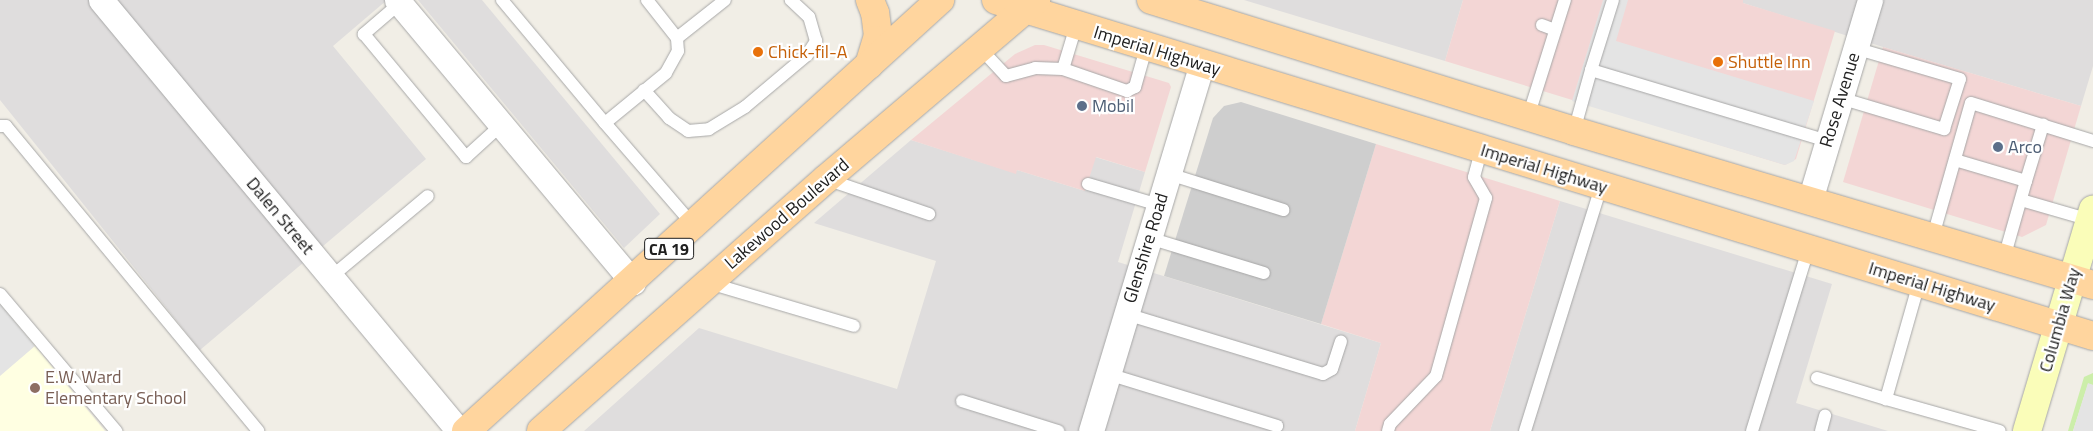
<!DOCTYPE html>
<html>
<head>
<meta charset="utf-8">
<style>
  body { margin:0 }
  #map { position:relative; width:2093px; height:431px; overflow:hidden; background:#f1eee6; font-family:"Titillium Web",sans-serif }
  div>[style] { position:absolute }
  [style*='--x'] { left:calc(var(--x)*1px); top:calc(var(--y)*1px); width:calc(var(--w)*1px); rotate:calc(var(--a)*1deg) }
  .residential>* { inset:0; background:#dfdddd }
  .commercial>* { inset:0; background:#f3d6d5 }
  .education>* { inset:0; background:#ffffe2 }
  .religious>* { inset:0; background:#cecece }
  .grass>* { inset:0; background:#cea }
  .parking>* { inset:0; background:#e4e4e4 }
  .roads { filter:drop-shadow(0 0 1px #a7a7a7) drop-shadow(0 0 1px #a7a7a7) }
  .lane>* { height:12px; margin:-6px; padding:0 6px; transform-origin:6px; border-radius:6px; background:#fff }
  .street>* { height:25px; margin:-12.5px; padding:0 12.5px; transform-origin:12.5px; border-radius:12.5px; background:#fff }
  .secondary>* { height:28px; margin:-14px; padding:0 14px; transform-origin:14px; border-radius:14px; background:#fafdb9 }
  .primary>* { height:28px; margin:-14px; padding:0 14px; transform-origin:14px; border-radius:14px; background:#ffd59e }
  .dots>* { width:14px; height:14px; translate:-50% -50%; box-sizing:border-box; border:2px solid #fff; border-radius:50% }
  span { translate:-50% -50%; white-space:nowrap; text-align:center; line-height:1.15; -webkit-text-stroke:4.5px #fff; paint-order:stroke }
  .shield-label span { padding:1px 4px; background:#fff; border:1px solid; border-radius:4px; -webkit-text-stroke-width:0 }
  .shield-label { font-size:16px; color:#202020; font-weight:700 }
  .street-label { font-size:18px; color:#202020 }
  .food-label { font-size:18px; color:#c56008 }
  .left { translate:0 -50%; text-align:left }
  .service-label { font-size:18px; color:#4e5e75 }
  .education-label { font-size:18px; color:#785e54 }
</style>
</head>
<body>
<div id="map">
  <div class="residential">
    <div style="clip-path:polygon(0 0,387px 0,333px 46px,426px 159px,200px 350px,0 100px)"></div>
    <div style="clip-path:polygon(418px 0,482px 0,660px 214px,624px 248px)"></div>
    <div style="clip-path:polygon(1244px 0,1463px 0,1445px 61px)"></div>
    <div style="clip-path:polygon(1743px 0,2093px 0,2093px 66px,2081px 106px,1883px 47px,1743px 3px)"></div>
    <div style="clip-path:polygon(911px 140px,1015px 173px,1017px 170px,1085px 191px,1095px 157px,1145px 172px,1118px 262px,1381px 343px,1355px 431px,584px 431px,699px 328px,897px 389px,936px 261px,814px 223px)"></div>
    <div style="clip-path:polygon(1560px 201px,1832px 284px,1796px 403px,1888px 431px,1490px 431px)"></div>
  </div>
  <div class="commercial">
    <div style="clip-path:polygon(1463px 0,1743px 0,1743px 3px,1835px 31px,1796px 159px,1785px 165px,1445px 61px)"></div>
    <div style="clip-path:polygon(1035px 45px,1044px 45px,1169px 83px,1171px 87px,1145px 172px,1096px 157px,1085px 191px,1017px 170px,1016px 174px,911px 140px,1015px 54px)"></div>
    <div style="clip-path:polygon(1883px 47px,2081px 106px,2046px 225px,2022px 237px,1843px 182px)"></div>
    <div style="clip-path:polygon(1376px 144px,1560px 201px,1490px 431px,1355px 431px,1381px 343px,1321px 324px)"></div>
  </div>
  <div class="education">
    <div style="clip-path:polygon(0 304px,35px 346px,105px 431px,0 431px)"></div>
  </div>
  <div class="religious">
    <div style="clip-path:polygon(1241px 102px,1376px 144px,1321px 324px,1164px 276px,1213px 118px,1224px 106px)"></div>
  </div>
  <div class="grass">
    <div style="clip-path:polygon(2093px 373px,2093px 385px,2088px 384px,2073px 431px,2068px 431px,2084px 377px)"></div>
  </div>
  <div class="parking">
    <div style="clip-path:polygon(1603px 0,1628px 0,1616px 41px,1814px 101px,1794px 161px,1785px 165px,1572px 101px)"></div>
    <div style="clip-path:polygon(0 304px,35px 346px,0 376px)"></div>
    <div style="clip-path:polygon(2088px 383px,2093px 385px,2093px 431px,2073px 431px)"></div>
  </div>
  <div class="roads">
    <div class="lane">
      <div style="--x:502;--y:0;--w:160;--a:50.1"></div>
      <div style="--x:647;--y:0;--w:48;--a:51.7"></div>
      <div style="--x:677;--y:38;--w:13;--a:86"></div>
      <div style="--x:678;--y:51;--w:25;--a:119"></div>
      <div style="--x:666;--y:73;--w:79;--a:140.7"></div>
      <div style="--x:605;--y:123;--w:136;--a:49.2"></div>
      <div style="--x:1613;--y:0;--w:73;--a:107.4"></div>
      <div style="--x:1591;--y:70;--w:247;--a:16.7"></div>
      <div style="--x:400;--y:3;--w:48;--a:139.3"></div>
      <div style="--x:364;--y:34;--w:160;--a:50.3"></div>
      <div style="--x:466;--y:157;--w:47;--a:-42.4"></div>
      <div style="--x:1542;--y:25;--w:14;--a:21"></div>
      <div style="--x:677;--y:38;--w:61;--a:-38.4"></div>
      <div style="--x:980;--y:48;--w:38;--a:47"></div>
      <div style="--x:1006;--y:76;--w:30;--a:-15"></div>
      <div style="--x:1035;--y:68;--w:28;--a:2"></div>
      <div style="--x:1063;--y:69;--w:68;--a:19"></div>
      <div style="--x:1127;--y:91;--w:9;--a:-27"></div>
      <div style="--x:1135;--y:87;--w:41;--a:-74.2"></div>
      <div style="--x:1063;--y:69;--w:45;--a:-73.2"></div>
      <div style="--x:644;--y:90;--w:38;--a:48"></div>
      <div style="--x:669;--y:118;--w:23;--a:34"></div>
      <div style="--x:688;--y:131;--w:21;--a:-5"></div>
      <div style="--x:709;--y:129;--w:42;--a:-31.4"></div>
      <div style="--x:745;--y:107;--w:81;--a:-40"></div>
      <div style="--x:807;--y:55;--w:17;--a:-57"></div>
      <div style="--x:816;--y:41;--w:25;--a:-106"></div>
      <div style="--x:809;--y:17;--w:25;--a:-137"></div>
      <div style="--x:1840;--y:98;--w:109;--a:16.6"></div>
      <div style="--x:1944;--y:129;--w:52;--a:-72.3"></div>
      <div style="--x:1960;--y:79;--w:109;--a:-163.6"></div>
      <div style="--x:1528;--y:117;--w:123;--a:-72.5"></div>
      <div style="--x:0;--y:126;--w:6;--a:0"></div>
      <div style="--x:6;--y:126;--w:396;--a:50.4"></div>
      <div style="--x:1574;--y:131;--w:63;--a:-74.4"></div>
      <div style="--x:1955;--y:160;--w:74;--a:16.5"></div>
      <div style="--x:2026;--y:181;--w:59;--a:-73.1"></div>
      <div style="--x:1169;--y:174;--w:120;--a:17.5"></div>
      <div style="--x:826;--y:179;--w:109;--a:18.8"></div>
      <div style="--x:1088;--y:184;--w:74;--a:16.5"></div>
      <div style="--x:2021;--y:200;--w:72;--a:16.2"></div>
      <div style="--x:1933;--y:236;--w:138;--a:-74.1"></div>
      <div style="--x:1971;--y:103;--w:128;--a:17.3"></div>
      <div style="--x:1149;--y:238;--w:120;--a:16.9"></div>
      <div style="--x:2004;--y:258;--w:80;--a:-74.1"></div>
      <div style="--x:331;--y:277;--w:126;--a:-39.9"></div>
      <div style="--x:709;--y:283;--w:151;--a:16.5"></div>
      <div style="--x:1919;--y:283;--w:121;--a:105.9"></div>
      <div style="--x:1886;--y:399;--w:118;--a:15.7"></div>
      <div style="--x:0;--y:294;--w:180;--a:49.7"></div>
      <div style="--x:1126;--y:314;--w:206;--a:16.9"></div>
      <div style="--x:1323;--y:374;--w:10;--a:-29"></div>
      <div style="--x:1332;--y:369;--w:29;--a:-72"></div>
      <div style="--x:1108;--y:374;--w:177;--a:17.1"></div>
      <div style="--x:1817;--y:378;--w:72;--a:16.9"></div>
      <div style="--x:962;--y:401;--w:101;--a:17.4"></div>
      <div style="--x:1388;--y:431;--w:7;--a:-74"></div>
      <div style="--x:1390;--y:424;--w:66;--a:-46.2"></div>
      <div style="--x:1436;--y:376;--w:185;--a:-74.3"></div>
      <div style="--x:1486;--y:198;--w:24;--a:-120"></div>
      <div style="--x:1474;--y:177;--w:28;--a:-75"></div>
      <div style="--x:1525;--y:431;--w:256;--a:-72.7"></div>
      <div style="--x:1752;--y:431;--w:189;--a:-72.8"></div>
      <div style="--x:1821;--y:431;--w:16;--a:-75"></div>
    </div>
    <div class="street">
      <div style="--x:101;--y:0;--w:560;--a:50.29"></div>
      <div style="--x:397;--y:0;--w:368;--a:50.1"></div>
      <div style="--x:1810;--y:200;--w:209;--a:-73.3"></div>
      <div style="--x:1091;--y:431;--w:383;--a:-73.2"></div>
    </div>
    <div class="secondary">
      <div style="--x:2027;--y:431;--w:231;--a:-73.4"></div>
    </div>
    <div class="primary">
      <div style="--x:996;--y:0;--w:1147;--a:17.03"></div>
      <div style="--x:1151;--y:0;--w:443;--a:17.2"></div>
      <div style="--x:1574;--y:131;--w:541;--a:16.53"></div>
      <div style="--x:869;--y:65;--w:30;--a:-73"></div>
      <div style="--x:878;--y:36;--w:23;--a:-97"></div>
      <div style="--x:875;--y:13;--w:14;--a:-111"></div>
      <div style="--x:466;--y:431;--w:641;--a:-42.28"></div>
      <div style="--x:541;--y:431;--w:380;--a:-41.5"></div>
      <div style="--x:826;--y:179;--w:276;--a:-40.4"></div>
    </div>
  </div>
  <div class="dots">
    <div style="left:758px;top:52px;background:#e8710a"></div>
    <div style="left:1718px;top:62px;background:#e8710a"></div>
    <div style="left:1082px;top:106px;background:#5c6f8a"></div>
    <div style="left:1998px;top:147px;background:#5c6f8a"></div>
    <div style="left:35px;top:388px;background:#8d6e63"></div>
  </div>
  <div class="shield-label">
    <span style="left:669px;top:249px">CA 19</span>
  </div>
  <div class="street-label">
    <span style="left:1157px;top:51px;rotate:17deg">Imperial Highway</span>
    <span style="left:1840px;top:100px;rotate:-73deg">Rose Avenue</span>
    <span style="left:1544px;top:169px;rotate:17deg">Imperial Highway</span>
    <span style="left:787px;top:214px;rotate:-41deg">Lakewood Boulevard</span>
    <span style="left:280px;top:216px;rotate:50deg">Dalen Street</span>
    <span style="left:1146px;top:248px;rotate:-73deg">Glenshire Road</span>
    <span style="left:1932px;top:287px;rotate:17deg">Imperial Highway</span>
    <span style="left:2060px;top:320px;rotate:-74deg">Columbia Way</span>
  </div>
  <div class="food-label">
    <span class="left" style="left:768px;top:52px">Chick-fil-A</span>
    <span class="left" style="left:1728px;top:62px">Shuttle Inn</span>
  </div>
  <div class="service-label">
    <span class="left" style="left:1092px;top:106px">Mobil</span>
    <span class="left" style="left:2008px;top:147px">Arco</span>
  </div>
  <div class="education-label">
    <span class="left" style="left:45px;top:388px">E.W. Ward<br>Elementary School</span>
  </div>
</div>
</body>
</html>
